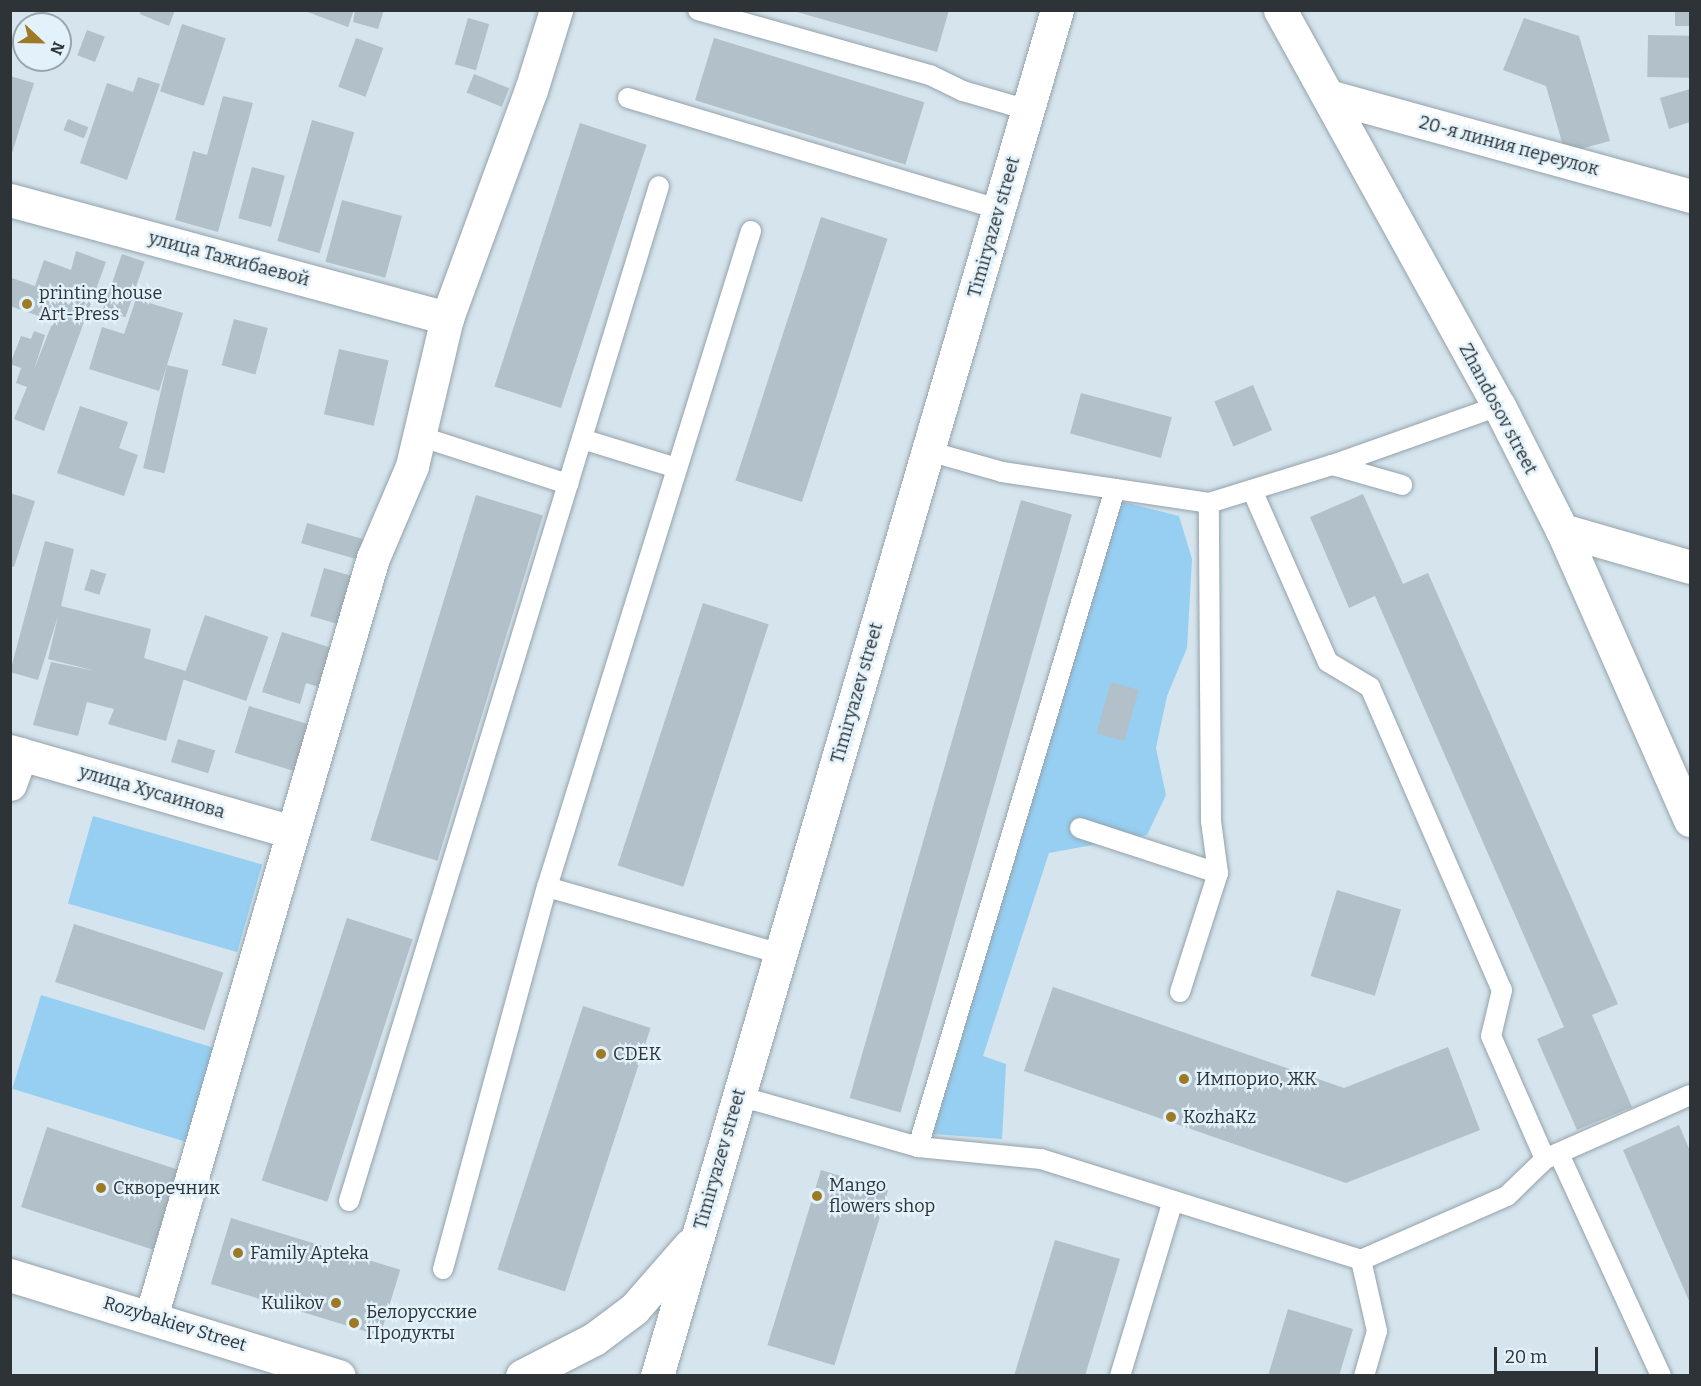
<!DOCTYPE html>
<html>
<head>
<meta charset="utf-8">
<style>
  body { margin:0 }
  #map { position:relative; width:1701px; height:1386px; overflow:hidden; background:#d5e4ed; font-family:Bitter,serif }
  div>[style] { position:absolute }
  [style*='--x'] { left:calc(var(--x)*1px); top:calc(var(--y)*1px); width:calc(var(--w)*1px); rotate:calc(var(--a)*1deg) }
  .green>* { inset:0; background:#96cff2; transform-origin:0 0 }
  .building>* { inset:0; background:#b2c0c9; transform-origin:0 0 }
  .roads { filter:drop-shadow(0 0 2px #94a2ab) drop-shadow(0 0 2px #94a2ab) }
  .lane>* { height:20px; margin:-10px; padding:0 10px; transform-origin:10px; border-radius:10px; background:#fff }
  .street>* { height:33px; margin:-16.5px; padding:0 16.5px; transform-origin:16.5px; border-radius:16.5px; background:#fff }
  .secondary>* { height:33px; margin:-16.5px; padding:0 16.5px; transform-origin:16.5px; border-radius:16.5px; background:#fff }
  .dots>* { width:16px; height:16px; translate:-50% -50%; box-sizing:border-box; border:3px solid #e2f1fa; border-radius:50% }
  span { translate:-50% -50%; white-space:nowrap; text-align:center; line-height:1.15; -webkit-text-stroke:4.5px #e2f1fa; paint-order:stroke }
  .street-label { font-size:18px; color:#2d3336 }
  .poi-label { font-size:18px; color:#2d3336 }
  .left { translate:0 -50%; text-align:left }
  .right { translate:-100% -50%; text-align:right }
  .frame { position:absolute; inset:0; border:12px solid #2d3336; pointer-events:none }
  .north { position:absolute; left:12px; top:12px; width:60px; height:60px; box-sizing:border-box; background:#e2f1fa; border:2px solid #9aa5ac; border-radius:50%; rotate:112deg; font-size:16px; font-weight:700; line-height:24px; text-align:center; color:#2d3336 }
  .north::after { content:''; display:block; margin:auto; width:21px; height:27px; background:#9d7a26; clip-path:polygon(50% 0,100% 100%,50% 72%,0 100%) }
  .scale { position:absolute; left:1494px; top:1347px; width:104px; height:27px; box-sizing:border-box; border:3px solid #2d3336; border-top:0; padding-left:8px; font-size:18px; line-height:21px; white-space:nowrap; color:#2d3336; -webkit-text-stroke:4px #e2f1fa; paint-order:stroke }
</style>
</head>
<body>
<div id="map">
  <div class="green">
    <div style="clip-path:polygon(1111px 499px,1179px 516px,1192px 559px,1187px 648px,1167px 696px,1156px 748px,1166px 795px,1147px 835px,1049px 853px,983px 1056px,1006px 1064px,1002px 1139px,933px 1134px,924px 1129px)"></div>
    <div style="left:93px;top:816px;width:176px;height:91px;rotate:16deg"></div>
    <div style="left:41px;top:995px;width:182px;height:98px;rotate:17deg"></div>
  </div>
  <div class="building">
    <div style="clip-path:polygon(141px 10px,175px 10px,169px 26px,140px 14px)"></div>
    <div style="clip-path:polygon(302px 10px,354px 10px,348px 27px)"></div>
    <div style="clip-path:polygon(355px 10px,384px 10px,378px 29px,353px 22px)"></div>
    <div style="clip-path:polygon(790px 10px,949px 10px,937px 52px)"></div>
    <div style="left:1675px;top:10px;width:15px;height:16px"></div>
    <div style="left:468px;top:18px;width:22px;height:48px;rotate:16deg"></div>
    <div style="clip-path:polygon(1524px 18px,1579px 36px,1610px 141px,1565px 153px,1546px 86px,1503px 70px)"></div>
    <div style="left:182px;top:24px;width:46px;height:71px;rotate:18deg"></div>
    <div style="left:87px;top:30px;width:19px;height:27px;rotate:21deg"></div>
    <div style="left:1648px;top:35px;width:42px;height:42px;rotate:1deg"></div>
    <div style="left:356px;top:38px;width:29px;height:52px;rotate:20deg"></div>
    <div style="left:714px;top:38px;width:220px;height:65px;rotate:17deg"></div>
    <div style="left:474px;top:74px;width:38px;height:20px;rotate:22deg"></div>
    <div style="clip-path:polygon(10px 76px,34px 83px,11px 156px,10px 156px)"></div>
    <div style="clip-path:polygon(138px 77px,160px 84px,127px 180px,80px 163px,107px 83px,133px 92px)"></div>
    <div style="clip-path:polygon(1690px 89px,1690px 122px,1669px 129px,1660px 98px)"></div>
    <div style="clip-path:polygon(223px 96px,253px 103px,218px 232px,175px 220px,193px 151px,207px 155px)"></div>
    <div style="left:68px;top:119px;width:22px;height:12px;rotate:22deg"></div>
    <div style="left:312px;top:120px;width:44px;height:126px;rotate:16deg"></div>
    <div style="left:580px;top:123px;width:70px;height:277px;rotate:18deg"></div>
    <div style="left:252px;top:167px;width:34px;height:53px;rotate:15deg"></div>
    <div style="left:342px;top:200px;width:62px;height:64px;rotate:15deg"></div>
    <div style="left:821px;top:217px;width:70px;height:277px;rotate:18deg"></div>
    <div style="clip-path:polygon(76px 251px,106px 262px,44px 431px,14px 419px,27px 387px,16px 383px,21px 368px,10px 364px,21px 336px,31px 339px,34px 331px,45px 335px,34px 370px,53px 321px,10px 306px,10px 284px,12px 278px,35px 286px,44px 260px,71px 270px)"></div>
    <div style="left:122px;top:254px;width:24px;height:59px;rotate:19deg"></div>
    <div style="clip-path:polygon(136px 299px,183px 313px,159px 391px,89px 369px,102px 327px,124px 334px)"></div>
    <div style="left:234px;top:319px;width:35px;height:48px;rotate:15deg"></div>
    <div style="left:339px;top:349px;width:51px;height:67px;rotate:13deg"></div>
    <div style="left:167px;top:365px;width:22px;height:106px;rotate:13deg"></div>
    <div style="left:1253px;top:385px;width:49px;height:42px;rotate:67deg"></div>
    <div style="left:1081px;top:393px;width:94px;height:42px;rotate:15deg"></div>
    <div style="clip-path:polygon(80px 406px,128px 422px,119px 448px,138px 455px,124px 496px,57px 473px)"></div>
    <div style="clip-path:polygon(10px 493px,35px 501px,14px 567px,10px 566px)"></div>
    <div style="clip-path:polygon(1363px 494px,1403px 584px,1428px 573px,1618px 1004px,1592px 1015px,1632px 1107px,1577px 1130px,1537px 1039px,1564px 1027px,1375px 596px,1349px 608px,1310px 517px)"></div>
    <div style="left:476px;top:495px;width:70px;height:361px;rotate:17deg"></div>
    <div style="left:1021px;top:500px;width:53px;height:622px;rotate:16deg"></div>
    <div style="left:307px;top:523px;width:60px;height:21px;rotate:16deg"></div>
    <div style="clip-path:polygon(45px 541px,74px 549px,61px 606px,151px 629px,144px 658px,186px 671px,166px 741px,108px 724px,114px 709px,87px 702px,78px 736px,33px 725px,51px 662px,96px 671px,48px 659px,58px 616px,38px 680px,10px 672px)"></div>
    <div style="left:324px;top:568px;width:32px;height:50px;rotate:16deg"></div>
    <div style="left:91px;top:569px;width:16px;height:22px;rotate:18deg"></div>
    <div style="left:703px;top:603px;width:69px;height:276px;rotate:18deg"></div>
    <div style="left:205px;top:615px;width:67px;height:68px;rotate:19deg"></div>
    <div style="clip-path:polygon(282px 632px,335px 649px,322px 688px,306px 683px,300px 704px,262px 692px)"></div>
    <div style="left:1111px;top:682px;width:29px;height:53px;rotate:16deg"></div>
    <div style="left:249px;top:706px;width:62px;height:49px;rotate:17deg"></div>
    <div style="left:178px;top:739px;width:39px;height:24px;rotate:17deg"></div>
    <div style="left:1337px;top:890px;width:67px;height:90px;rotate:17deg"></div>
    <div style="left:347px;top:918px;width:69px;height:276px;rotate:18deg"></div>
    <div style="left:74px;top:924px;width:157px;height:61px;rotate:18deg"></div>
    <div style="clip-path:polygon(1053px 987px,1344px 1088px,1448px 1047px,1480px 1130px,1346px 1183px,1024px 1071px)"></div>
    <div style="left:583px;top:1006px;width:71px;height:277px;rotate:18deg"></div>
    <div style="clip-path:polygon(1679px 1125px,1690px 1151px,1690px 1303px,1623px 1150px)"></div>
    <div style="left:47px;top:1127px;width:139px;height:84px;rotate:18deg"></div>
    <div style="left:821px;top:1170px;width:70px;height:183px;rotate:17deg"></div>
    <div style="left:231px;top:1218px;width:177px;height:69px;rotate:17deg"></div>
    <div style="clip-path:polygon(1055px 1240px,1120px 1259px,1085px 1376px,1014px 1376px)"></div>
    <div style="clip-path:polygon(1288px 1309px,1353px 1329px,1339px 1376px,1268px 1376px)"></div>
  </div>
  <div class="roads">
    <div class="lane">
      <div style="--x:698;--y:10;--w:241;--a:15.7"></div>
      <div style="--x:930;--y:75;--w:37;--a:26"></div>
      <div style="--x:963;--y:91;--w:68;--a:16.3"></div>
      <div style="--x:628;--y:98;--w:387;--a:16.7"></div>
      <div style="--x:419;--y:436;--w:157;--a:17.9"></div>
      <div style="--x:582;--y:439;--w:99;--a:17"></div>
      <div style="--x:928;--y:451;--w:77;--a:15.8"></div>
      <div style="--x:1002;--y:472;--w:209;--a:8.5"></div>
      <div style="--x:1209;--y:503;--w:129;--a:-17.2"></div>
      <div style="--x:1332;--y:465;--w:73;--a:15.9"></div>
      <div style="--x:1332;--y:465;--w:177;--a:-19.5"></div>
      <div style="--x:1252;--y:490;--w:188;--a:66.2"></div>
      <div style="--x:1328;--y:662;--w:49;--a:30.8"></div>
      <div style="--x:1370;--y:687;--w:331;--a:66.5"></div>
      <div style="--x:1502;--y:990;--w:47;--a:103.4"></div>
      <div style="--x:1491;--y:1036;--w:134;--a:66.3"></div>
      <div style="--x:1080;--y:828;--w:145;--a:18.1"></div>
      <div style="--x:547;--y:887;--w:243;--a:16"></div>
      <div style="--x:1180;--y:992;--w:125;--a:-72.3"></div>
      <div style="--x:1218;--y:873;--w:52;--a:-97.7"></div>
      <div style="--x:1211;--y:821;--w:318;--a:-90.4"></div>
      <div style="--x:739;--y:1096;--w:186;--a:15.9"></div>
      <div style="--x:918;--y:1147;--w:124;--a:5.6"></div>
      <div style="--x:1041;--y:1159;--w:336;--a:17.5"></div>
      <div style="--x:1361;--y:1260;--w:159;--a:-23.7"></div>
      <div style="--x:1507;--y:1196;--w:53;--a:-44.2"></div>
      <div style="--x:1545;--y:1159;--w:158;--a:-23.8"></div>
      <div style="--x:918;--y:1147;--w:687;--a:-73.33"></div>
      <div style="--x:1559;--y:1154;--w:244;--a:65.3"></div>
      <div style="--x:349;--y:1201;--w:1061;--a:-73.02"></div>
      <div style="--x:1361;--y:1260;--w:73;--a:77.3"></div>
      <div style="--x:1377;--y:1331;--w:47;--a:106.1"></div>
      <div style="--x:443;--y:1269;--w:396;--a:-74.8"></div>
      <div style="--x:547;--y:887;--w:687;--a:-72.73"></div>
      <div style="--x:1120;--y:1376;--w:183;--a:-73.2"></div>
    </div>
    <div class="street">
      <div style="--x:1328;--y:96;--w:376;--a:15.4"></div>
      <div style="--x:10;--y:200;--w:453;--a:15.1"></div>
      <div style="--x:1562;--y:530;--w:133;--a:16.1"></div>
      <div style="--x:10;--y:751;--w:294;--a:16"></div>
      <div style="--x:10;--y:784;--w:32;--a:-70"></div>
      <div style="--x:151;--y:1317;--w:791;--a:-73.7"></div>
      <div style="--x:373;--y:558;--w:100;--a:-67"></div>
      <div style="--x:412;--y:466;--w:152;--a:-76.7"></div>
      <div style="--x:447;--y:318;--w:243;--a:-69.8"></div>
      <div style="--x:531;--y:90;--w:84;--a:-72.6"></div>
    </div>
    <div class="secondary">
      <div style="--x:1280;--y:10;--w:453;--a:61.1"></div>
      <div style="--x:1499;--y:406;--w:139;--a:63.1"></div>
      <div style="--x:1562;--y:530;--w:317;--a:66.2"></div>
      <div style="--x:10;--y:1275;--w:344;--a:17.1"></div>
      <div style="--x:522;--y:1376;--w:81;--a:-27.2"></div>
      <div style="--x:594;--y:1339;--w:50;--a:-36.9"></div>
      <div style="--x:634;--y:1309;--w:85;--a:-48.8"></div>
      <div style="--x:657;--y:1376;--w:1423;--a:-73.68"></div>
    </div>
  </div>
  <div class="dots">
    <div style="left:27px;top:304px;background:#9d7a26"></div>
    <div style="left:601px;top:1054px;background:#9d7a26"></div>
    <div style="left:1184px;top:1079px;background:#9d7a26"></div>
    <div style="left:1171px;top:1117px;background:#9d7a26"></div>
    <div style="left:101px;top:1188px;background:#9d7a26"></div>
    <div style="left:817px;top:1196px;background:#9d7a26"></div>
    <div style="left:238px;top:1253px;background:#9d7a26"></div>
    <div style="left:336px;top:1303px;background:#9d7a26"></div>
    <div style="left:354px;top:1323px;background:#9d7a26"></div>
  </div>
  <div class="street-label">
    <span style="left:1509px;top:146px;rotate:15deg">20-я линия переулок</span>
    <span style="left:994px;top:227px;rotate:-74deg">Timiryazev street</span>
    <span style="left:229px;top:259px;rotate:15deg">улица Тажибаевой</span>
    <span style="left:1498px;top:409px;rotate:62deg">Zhandosov street</span>
    <span style="left:857px;top:693px;rotate:-74deg">Timiryazev street</span>
    <span style="left:152px;top:792px;rotate:16deg">улица Хусаинова</span>
    <span style="left:720px;top:1159px;rotate:-74deg">Timiryazev street</span>
    <span style="left:175px;top:1324px;rotate:17deg">Rozybakiev Street</span>
  </div>
  <div class="poi-label">
    <span class="left" style="left:39px;top:304px">printing house<br>Art-Press</span>
    <span class="left" style="left:613px;top:1054px">CDEK</span>
    <span class="left" style="left:1196px;top:1079px">Импорио, ЖК</span>
    <span class="left" style="left:1183px;top:1117px">KozhaKz</span>
    <span class="left" style="left:829px;top:1196px">Mango<br>flowers shop</span>
    <span class="left" style="left:113px;top:1188px">Скворечник</span>
    <span class="left" style="left:250px;top:1253px">Family Apteka</span>
    <span class="right" style="left:324px;top:1303px">Kulikov</span>
    <span class="left" style="left:366px;top:1323px">Белорусские<br>Продукты</span>
  </div>
  <div class="frame"></div>
  <div class="north">N</div>
  <div class="scale">20 m</div>
</div>
</body>
</html>
